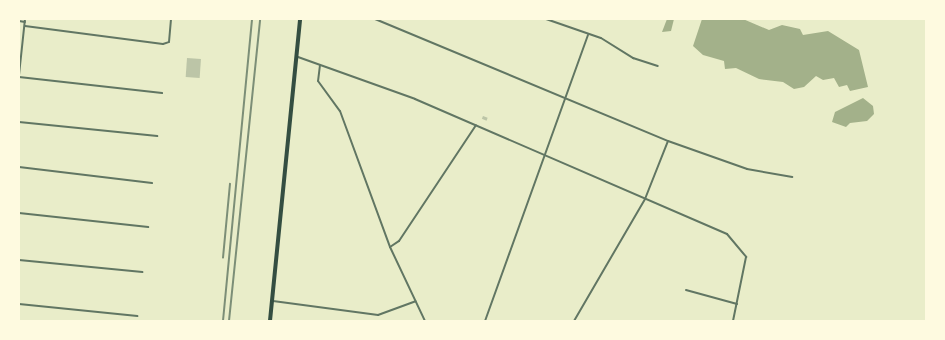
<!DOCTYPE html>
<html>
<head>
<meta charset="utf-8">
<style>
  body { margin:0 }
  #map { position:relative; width:945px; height:340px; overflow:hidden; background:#e9edc9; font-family:"DejaVu Sans",sans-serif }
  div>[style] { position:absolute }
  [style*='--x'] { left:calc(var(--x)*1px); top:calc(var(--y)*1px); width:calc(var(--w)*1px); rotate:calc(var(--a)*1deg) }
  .water>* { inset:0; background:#a3b18a }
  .building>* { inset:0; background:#bcc5a7; transform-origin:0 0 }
  .minor>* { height:2px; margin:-1px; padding:0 1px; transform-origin:1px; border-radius:1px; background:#617663 }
  .primary>* { height:3.5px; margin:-1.75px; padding:0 1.75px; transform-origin:1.75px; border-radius:1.75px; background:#344e41 }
  .rail>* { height:1.5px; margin:-0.75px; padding:0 0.75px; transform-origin:0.75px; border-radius:0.75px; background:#7c8e77 }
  span { translate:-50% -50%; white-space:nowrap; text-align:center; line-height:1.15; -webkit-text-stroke:3.5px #fefae0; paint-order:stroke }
  .frame { position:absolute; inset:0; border:20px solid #fefae0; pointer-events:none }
</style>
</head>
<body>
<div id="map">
  <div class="water">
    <div style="clip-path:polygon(667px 19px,674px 19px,671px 31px,662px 32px)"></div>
    <div style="clip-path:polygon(702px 19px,743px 19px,769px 30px,782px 25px,800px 29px,803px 35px,828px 31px,859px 50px,868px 87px,850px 91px,847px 85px,839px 87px,834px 78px,823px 80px,816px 76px,804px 87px,794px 89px,783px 82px,759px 79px,736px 68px,725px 69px,724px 61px,703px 55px,693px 46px)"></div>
    <div style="clip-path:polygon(863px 98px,873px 106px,874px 114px,867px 121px,850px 123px,846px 127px,832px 122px,835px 112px)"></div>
  </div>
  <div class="building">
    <div style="left:187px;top:58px;width:14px;height:19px;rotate:4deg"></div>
    <div style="left:483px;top:116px;width:5px;height:3px;rotate:22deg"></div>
  </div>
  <div class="minor">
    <div style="--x:375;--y:19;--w:317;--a:22.6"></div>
    <div style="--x:668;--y:141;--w:84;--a:19.5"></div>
    <div style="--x:747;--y:169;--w:46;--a:10.1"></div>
    <div style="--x:546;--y:19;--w:58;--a:19.1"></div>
    <div style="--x:601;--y:38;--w:38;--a:32"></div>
    <div style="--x:633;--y:58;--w:26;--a:18"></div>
    <div style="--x:19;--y:21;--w:6;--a:9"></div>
    <div style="--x:25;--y:26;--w:139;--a:7.4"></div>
    <div style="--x:163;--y:44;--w:6;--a:-18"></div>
    <div style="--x:169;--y:42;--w:23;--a:-85"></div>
    <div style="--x:298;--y:57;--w:124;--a:19.7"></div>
    <div style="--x:415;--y:99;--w:340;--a:23.4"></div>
    <div style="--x:727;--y:234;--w:30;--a:50"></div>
    <div style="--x:746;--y:257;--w:65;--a:101.5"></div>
    <div style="--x:320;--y:65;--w:16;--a:97"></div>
    <div style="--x:318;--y:81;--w:37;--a:54"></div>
    <div style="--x:340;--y:111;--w:145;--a:69.8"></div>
    <div style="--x:390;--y:247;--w:82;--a:64.7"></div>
    <div style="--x:19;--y:75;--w:56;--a:-83.9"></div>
    <div style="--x:19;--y:77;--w:144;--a:6.4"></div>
    <div style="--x:19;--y:122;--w:139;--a:5.8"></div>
    <div style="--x:19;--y:167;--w:134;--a:6.9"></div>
    <div style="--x:19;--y:213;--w:130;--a:6.2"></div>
    <div style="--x:390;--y:247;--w:11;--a:-34"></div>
    <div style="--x:399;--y:241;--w:139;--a:-56.4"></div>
    <div style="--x:19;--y:260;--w:124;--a:5.6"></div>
    <div style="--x:686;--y:290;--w:53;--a:15.4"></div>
    <div style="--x:273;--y:301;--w:106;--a:7.6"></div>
    <div style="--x:378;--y:315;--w:40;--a:-20.2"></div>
    <div style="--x:19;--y:304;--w:119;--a:5.8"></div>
    <div style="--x:485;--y:321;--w:304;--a:-70.2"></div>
    <div style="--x:574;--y:321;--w:141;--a:-59.8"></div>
    <div style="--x:645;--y:199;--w:62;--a:-68.4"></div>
  </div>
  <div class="primary">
    <div style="--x:270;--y:321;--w:303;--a:-84.3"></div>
  </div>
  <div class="rail">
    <div style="--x:223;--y:258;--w:74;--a:-84.6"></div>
    <div style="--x:223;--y:321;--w:303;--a:-84.5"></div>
    <div style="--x:229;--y:321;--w:304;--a:-84.1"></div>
  </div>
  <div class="frame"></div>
</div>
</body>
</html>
